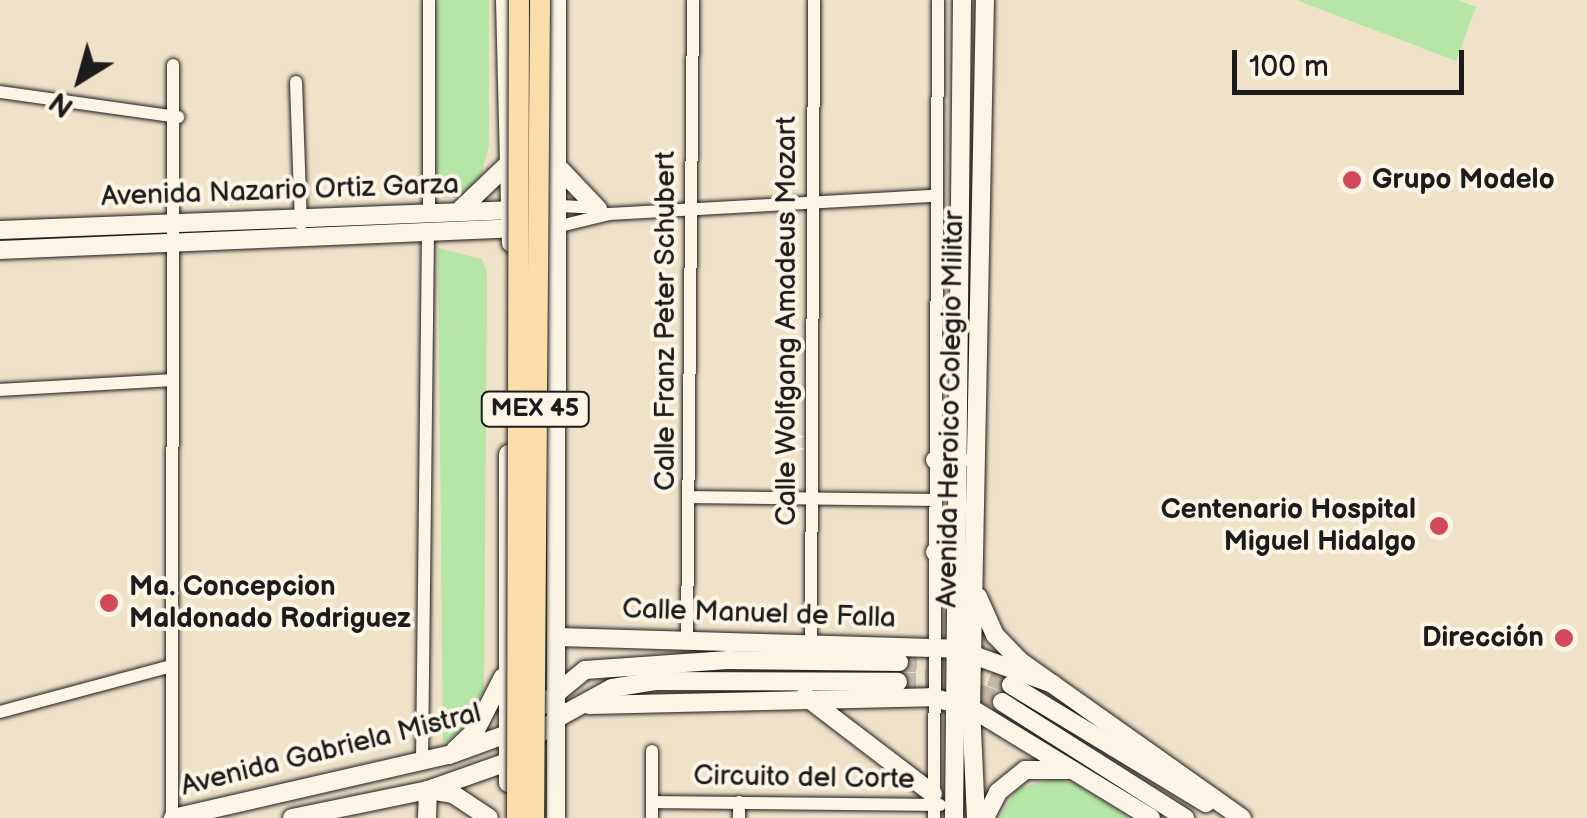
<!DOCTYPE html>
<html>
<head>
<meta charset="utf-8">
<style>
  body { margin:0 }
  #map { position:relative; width:1587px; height:818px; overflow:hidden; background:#f0e2c9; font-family:"Balsamiq Sans",sans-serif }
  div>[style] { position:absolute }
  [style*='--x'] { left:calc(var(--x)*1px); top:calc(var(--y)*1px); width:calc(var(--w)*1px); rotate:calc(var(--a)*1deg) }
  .green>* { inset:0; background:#b5e6a6 }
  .secondary-tunnel>* { height:18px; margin-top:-9px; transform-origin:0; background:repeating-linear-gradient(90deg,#c6baa6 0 18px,transparent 0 27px) }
  .roads { filter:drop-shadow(0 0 2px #1c1c1c) drop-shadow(0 0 2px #1c1c1c) }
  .street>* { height:12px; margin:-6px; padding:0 6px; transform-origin:6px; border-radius:6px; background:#fcf5e5 }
  .secondary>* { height:18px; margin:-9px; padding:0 9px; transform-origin:9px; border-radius:9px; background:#fcf5e5 }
  .bridges { filter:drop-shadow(0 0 2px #1c1c1c) drop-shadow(0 0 2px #1c1c1c) }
  .primary-bridge>* { height:20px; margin:-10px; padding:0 10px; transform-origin:10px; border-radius:10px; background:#faddab }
  .dots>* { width:28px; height:28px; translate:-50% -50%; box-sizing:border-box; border:5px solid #fcf5e5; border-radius:50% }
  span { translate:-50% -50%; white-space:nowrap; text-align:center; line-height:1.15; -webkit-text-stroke:8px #fcf5e5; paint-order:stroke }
  .shield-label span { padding:2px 8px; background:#fcf5e5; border:2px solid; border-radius:8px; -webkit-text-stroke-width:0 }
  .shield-label { font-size:25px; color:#1c1c1c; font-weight:700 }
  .poi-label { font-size:28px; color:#1c1c1c; font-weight:700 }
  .left { translate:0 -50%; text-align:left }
  .right { translate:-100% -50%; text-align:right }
  .street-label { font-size:28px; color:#1c1c1c }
  .north { position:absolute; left:30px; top:30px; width:100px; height:100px; -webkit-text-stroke:8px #fcf5e5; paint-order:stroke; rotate:217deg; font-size:28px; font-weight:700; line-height:40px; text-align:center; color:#1c1c1c }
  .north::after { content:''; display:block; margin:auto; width:35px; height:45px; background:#1c1c1c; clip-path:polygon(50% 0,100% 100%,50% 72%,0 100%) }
  .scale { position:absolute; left:1232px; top:50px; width:232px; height:45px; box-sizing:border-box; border:5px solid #1c1c1c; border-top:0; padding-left:12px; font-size:30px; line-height:35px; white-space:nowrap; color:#1c1c1c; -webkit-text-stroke:8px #fcf5e5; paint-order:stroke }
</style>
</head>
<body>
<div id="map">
  <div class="green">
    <div style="clip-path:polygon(438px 0,489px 0,489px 145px,481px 176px,464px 196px,445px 198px,437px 196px)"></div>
    <div style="clip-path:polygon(1296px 0,1458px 0,1476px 7px,1456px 61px)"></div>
    <div style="clip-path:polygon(438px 248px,482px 259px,487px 272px,484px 692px,468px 725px,443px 744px)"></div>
    <div style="clip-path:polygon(1057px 778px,1078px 785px,1129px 818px,999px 818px,1017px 789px)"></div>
  </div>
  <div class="secondary-tunnel">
    <div style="--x:899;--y:662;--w:66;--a:4.3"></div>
    <div style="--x:965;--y:667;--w:49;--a:21.4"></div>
    <div style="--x:898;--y:682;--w:53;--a:0"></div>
    <div style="--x:951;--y:682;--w:55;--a:21.4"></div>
  </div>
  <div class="roads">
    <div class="street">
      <div style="--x:296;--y:82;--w:142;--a:88"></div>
      <div style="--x:0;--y:92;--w:180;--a:8"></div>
      <div style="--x:561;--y:206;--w:37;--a:3"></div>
      <div style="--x:429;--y:209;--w:209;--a:-90"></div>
      <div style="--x:560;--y:226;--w:50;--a:-13.8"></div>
      <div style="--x:609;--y:214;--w:326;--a:-3.2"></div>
      <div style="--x:0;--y:390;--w:172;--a:-3.3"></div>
      <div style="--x:692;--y:497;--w:241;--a:0.7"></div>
      <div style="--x:687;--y:641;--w:641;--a:-89.46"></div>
      <div style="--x:811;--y:641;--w:641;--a:-89.73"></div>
      <div style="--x:0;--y:712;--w:174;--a:-15"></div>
      <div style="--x:422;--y:762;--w:529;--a:-89.35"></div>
      <div style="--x:653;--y:802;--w:287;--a:0.6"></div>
      <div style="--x:172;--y:818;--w:753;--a:-89.92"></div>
      <div style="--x:652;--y:818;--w:67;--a:-90"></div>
      <div style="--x:739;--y:818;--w:16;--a:-90"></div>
      <div style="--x:934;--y:818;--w:818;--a:-89.72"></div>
    </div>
    <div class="secondary">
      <div style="--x:505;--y:0;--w:243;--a:88.6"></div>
      <div style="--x:561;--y:170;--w:54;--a:46.5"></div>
      <div style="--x:461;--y:209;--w:64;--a:-43.7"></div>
      <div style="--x:0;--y:230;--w:516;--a:-2.22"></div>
      <div style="--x:0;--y:250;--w:519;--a:-2.43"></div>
      <div style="--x:935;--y:460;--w:25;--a:0"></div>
      <div style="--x:935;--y:552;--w:24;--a:2"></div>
      <div style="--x:978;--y:597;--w:42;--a:65.9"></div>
      <div style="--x:995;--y:635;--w:36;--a:46"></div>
      <div style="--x:1020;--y:661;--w:272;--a:35.3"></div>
      <div style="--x:559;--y:637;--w:398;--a:1.7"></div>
      <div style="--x:957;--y:649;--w:102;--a:20"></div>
      <div style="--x:1011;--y:685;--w:228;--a:31.2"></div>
      <div style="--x:805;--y:696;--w:161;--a:37.4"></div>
      <div style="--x:1002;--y:702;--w:217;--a:32.4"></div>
      <div style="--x:589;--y:705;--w:342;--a:-1.3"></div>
      <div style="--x:931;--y:697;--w:41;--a:15.4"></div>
      <div style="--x:971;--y:708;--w:211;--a:31.4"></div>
      <div style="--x:455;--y:750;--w:29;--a:-44"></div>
      <div style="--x:476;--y:730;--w:59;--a:-63"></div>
      <div style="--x:508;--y:783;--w:329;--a:-90"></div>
      <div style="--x:173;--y:818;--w:283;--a:-12.9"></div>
      <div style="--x:449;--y:755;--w:62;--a:-19.9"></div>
      <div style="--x:507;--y:734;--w:101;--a:-39.4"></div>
      <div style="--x:585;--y:670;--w:143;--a:-4"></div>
      <div style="--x:728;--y:660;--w:171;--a:0.7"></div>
      <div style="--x:292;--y:818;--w:139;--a:-11.6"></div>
      <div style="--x:428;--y:790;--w:84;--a:-19.5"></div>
      <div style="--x:507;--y:762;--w:69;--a:-40.9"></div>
      <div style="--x:559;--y:717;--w:60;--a:-28.7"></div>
      <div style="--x:612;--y:688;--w:45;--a:-9"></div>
      <div style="--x:656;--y:681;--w:242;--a:0.2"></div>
      <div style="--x:427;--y:818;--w:28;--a:-88"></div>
      <div style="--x:428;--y:790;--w:25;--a:9"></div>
      <div style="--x:453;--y:794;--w:43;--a:33.7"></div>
      <div style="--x:556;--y:818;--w:818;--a:-89.93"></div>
      <div style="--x:954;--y:818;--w:818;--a:-89.44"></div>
      <div style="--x:976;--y:818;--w:110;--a:-92.6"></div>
      <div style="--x:971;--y:708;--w:708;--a:-88.87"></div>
      <div style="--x:985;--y:818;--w:29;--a:-63"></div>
      <div style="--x:998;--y:792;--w:35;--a:-39"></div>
      <div style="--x:1025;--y:770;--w:43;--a:0"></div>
    </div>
  </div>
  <div class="bridges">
    <div class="primary-bridge">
      <div style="--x:517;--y:818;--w:818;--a:-89.86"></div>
      <div style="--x:534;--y:818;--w:818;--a:-89.58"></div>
    </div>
  </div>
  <div class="dots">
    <div style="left:1352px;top:180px;background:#d1495b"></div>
    <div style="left:1439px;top:526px;background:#d1495b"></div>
    <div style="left:109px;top:603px;background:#d1495b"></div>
    <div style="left:1564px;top:638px;background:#d1495b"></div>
  </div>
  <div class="shield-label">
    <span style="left:535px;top:409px">MEX 45</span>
  </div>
  <div class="poi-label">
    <span class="left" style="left:1372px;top:180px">Grupo Modelo</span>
    <span class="right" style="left:1416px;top:526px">Centenario Hospital<br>Miguel Hidalgo</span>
    <span class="left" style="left:129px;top:603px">Ma. Concepcion<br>Maldonado Rodriguez</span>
    <span class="right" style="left:1544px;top:638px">Dirección</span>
  </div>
  <div class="street-label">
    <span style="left:280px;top:191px;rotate:-2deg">Avenida Nazario Ortiz Garza</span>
    <span style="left:666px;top:321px;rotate:-90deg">Calle Franz Peter Schubert</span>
    <span style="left:787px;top:321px;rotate:-90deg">Calle Wolfgang Amadeus Mozart</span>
    <span style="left:951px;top:409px;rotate:-89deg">Avenida Heroico Colegio Militar</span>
    <span style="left:759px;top:614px;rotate:2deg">Calle Manuel de Falla</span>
    <span style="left:331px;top:750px;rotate:-14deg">Avenida Gabriela Mistral</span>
    <span style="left:804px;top:778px;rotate:1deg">Circuito del Corte</span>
  </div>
  <div class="north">N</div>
  <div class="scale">100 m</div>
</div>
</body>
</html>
